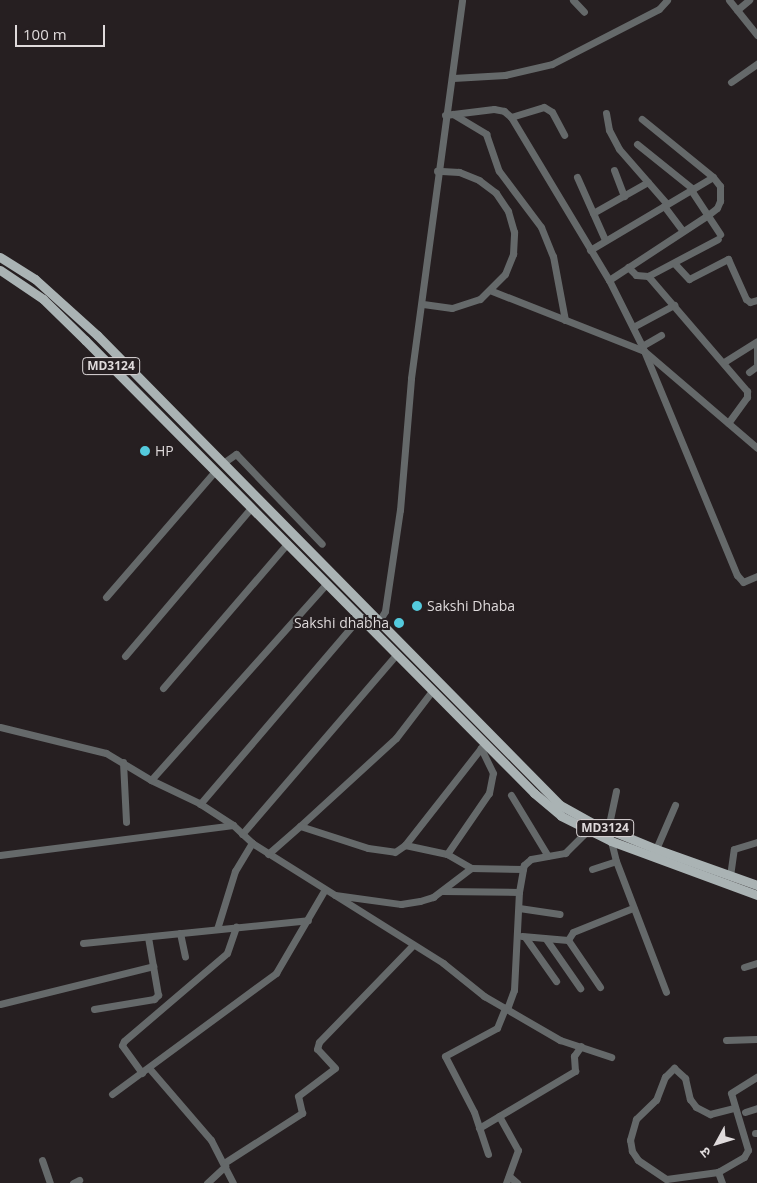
<!DOCTYPE html>
<html>
<head>
<meta charset="utf-8">
<style>
  body { margin:0 }
  #map { position:relative; width:757px; height:1183px; overflow:hidden; background:#261f21; font-family:"Open Sans","Noto Sans Devanagari",sans-serif }
  div>[style] { position:absolute }
  [style*='--x'] { left:calc(var(--x)*1px); top:calc(var(--y)*1px); width:calc(var(--w)*1px); rotate:calc(var(--a)*1deg) }
  .minor>* { height:7px; margin:-3.5px; padding:0 3.5px; transform-origin:3.5px; border-radius:3.5px; background:#65696a }
  .major>* { height:9px; margin:-4.5px; padding:0 4.5px; transform-origin:4.5px; border-radius:4.5px; background:#aab3b4 }
  .dots>* { width:14px; height:14px; translate:-50% -50%; box-sizing:border-box; border:2px solid #261f21; border-radius:50% }
  span { translate:-50% -50%; white-space:nowrap; text-align:center; line-height:1.15; -webkit-text-stroke:4px #261f21; paint-order:stroke }
  .shield-label span { padding:1px 4px; background:#261f21; border:1px solid; border-radius:4px; -webkit-text-stroke-width:0 }
  .shield-label { font-size:12px; color:#dfdadb; font-weight:700 }
  .poi-label { font-size:14px; color:#dfdadb }
  .left { translate:0 -50%; text-align:left }
  .right { translate:-100% -50%; text-align:right }
  .north { position:absolute; left:692px; top:1118px; width:50px; height:50px; -webkit-text-stroke:4px #261f21; paint-order:stroke; rotate:231deg; font-size:14px; font-weight:700; line-height:20px; text-align:center; color:#dfdadb }
  .north::after { content:''; display:block; margin:auto; width:18px; height:22px; background:#dfdadb; clip-path:polygon(50% 0,100% 100%,50% 72%,0 100%) }
  .scale { position:absolute; left:15px; top:25px; width:90px; height:22px; box-sizing:border-box; border:2px solid #dfdadb; border-top:0; padding-left:6px; font-size:15px; line-height:18px; white-space:nowrap; color:#dfdadb; -webkit-text-stroke:4px #261f21; paint-order:stroke }
</style>
</head>
<body>
<div id="map">
  <div class="minor">
    <div style="--x:573;--y:0;--w:16;--a:47"></div>
    <div style="--x:729;--y:0;--w:45;--a:51.3"></div>
    <div style="--x:737;--y:10;--w:16;--a:-40"></div>
    <div style="--x:453;--y:78;--w:52;--a:-3.3"></div>
    <div style="--x:505;--y:75;--w:48;--a:-13.2"></div>
    <div style="--x:552;--y:64;--w:120;--a:-27.2"></div>
    <div style="--x:659;--y:9;--w:12;--a:-48"></div>
    <div style="--x:731;--y:82;--w:32;--a:-35"></div>
    <div style="--x:606;--y:113;--w:17;--a:80"></div>
    <div style="--x:609;--y:130;--w:21;--a:62"></div>
    <div style="--x:619;--y:149;--w:73;--a:48.9"></div>
    <div style="--x:453;--y:114;--w:39;--a:31"></div>
    <div style="--x:486;--y:134;--w:39;--a:71"></div>
    <div style="--x:499;--y:171;--w:70;--a:53.1"></div>
    <div style="--x:541;--y:227;--w:31;--a:68"></div>
    <div style="--x:553;--y:256;--w:65;--a:79.4"></div>
    <div style="--x:445;--y:115;--w:49;--a:-7"></div>
    <div style="--x:494;--y:109;--w:10;--a:11"></div>
    <div style="--x:504;--y:111;--w:9;--a:41"></div>
    <div style="--x:511;--y:117;--w:190;--a:59"></div>
    <div style="--x:609;--y:280;--w:74;--a:63.4"></div>
    <div style="--x:642;--y:346;--w:248;--a:67.5"></div>
    <div style="--x:737;--y:575;--w:9;--a:49"></div>
    <div style="--x:743;--y:582;--w:15;--a:-23"></div>
    <div style="--x:511;--y:117;--w:34;--a:-17"></div>
    <div style="--x:544;--y:107;--w:9;--a:32"></div>
    <div style="--x:552;--y:112;--w:26;--a:62"></div>
    <div style="--x:637;--y:144;--w:72;--a:38.8"></div>
    <div style="--x:614;--y:170;--w:28;--a:69"></div>
    <div style="--x:577;--y:177;--w:69;--a:66"></div>
    <div style="--x:691;--y:190;--w:53;--a:56.6"></div>
    <div style="--x:664;--y:206;--w:31;--a:53"></div>
    <div style="--x:593;--y:213;--w:63;--a:-29.4"></div>
    <div style="--x:590;--y:250;--w:143;--a:-30.7"></div>
    <div style="--x:674;--y:263;--w:22;--a:47"></div>
    <div style="--x:689;--y:279;--w:44;--a:-27.1"></div>
    <div style="--x:728;--y:259;--w:44;--a:65.8"></div>
    <div style="--x:746;--y:299;--w:5;--a:37"></div>
    <div style="--x:750;--y:302;--w:7;--a:-16"></div>
    <div style="--x:628;--y:267;--w:11;--a:45"></div>
    <div style="--x:636;--y:275;--w:12;--a:5"></div>
    <div style="--x:648;--y:276;--w:79;--a:-27.9"></div>
    <div style="--x:648;--y:276;--w:152;--a:49.3"></div>
    <div style="--x:747;--y:391;--w:6;--a:90"></div>
    <div style="--x:747;--y:397;--w:32;--a:126"></div>
    <div style="--x:609;--y:280;--w:118;--a:-33.3"></div>
    <div style="--x:708;--y:215;--w:11;--a:-38"></div>
    <div style="--x:717;--y:208;--w:8;--a:-67"></div>
    <div style="--x:720;--y:201;--w:15;--a:-90"></div>
    <div style="--x:720;--y:186;--w:11;--a:-128"></div>
    <div style="--x:713;--y:177;--w:92;--a:-140.8"></div>
    <div style="--x:492;--y:291;--w:163;--a:21.5"></div>
    <div style="--x:644;--y:351;--w:149;--a:40.6"></div>
    <div style="--x:423;--y:304;--w:29;--a:8"></div>
    <div style="--x:452;--y:308;--w:29;--a:-18"></div>
    <div style="--x:480;--y:299;--w:35;--a:-45"></div>
    <div style="--x:505;--y:274;--w:22;--a:-68"></div>
    <div style="--x:513;--y:254;--w:22;--a:-87"></div>
    <div style="--x:514;--y:232;--w:22;--a:-106"></div>
    <div style="--x:508;--y:211;--w:22;--a:-124"></div>
    <div style="--x:496;--y:193;--w:21;--a:-143"></div>
    <div style="--x:479;--y:180;--w:22;--a:-158"></div>
    <div style="--x:459;--y:172;--w:22;--a:-177"></div>
    <div style="--x:633;--y:327;--w:47;--a:-28.2"></div>
    <div style="--x:757;--y:345;--w:18;--a:90"></div>
    <div style="--x:642;--y:346;--w:22;--a:-30"></div>
    <div style="--x:724;--y:362;--w:39;--a:-32"></div>
    <div style="--x:749;--y:372;--w:10;--a:-37"></div>
    <div style="--x:223;--y:463;--w:16;--a:-35"></div>
    <div style="--x:236;--y:454;--w:124;--a:46.3"></div>
    <div style="--x:106;--y:597;--w:167;--a:-49.1"></div>
    <div style="--x:377;--y:624;--w:15;--a:-58"></div>
    <div style="--x:385;--y:611;--w:102;--a:-81.6"></div>
    <div style="--x:400;--y:510;--w:132;--a:-85.2"></div>
    <div style="--x:411;--y:378;--w:381;--a:-82.3"></div>
    <div style="--x:125;--y:656;--w:194;--a:-49.6"></div>
    <div style="--x:163;--y:688;--w:189;--a:-49.3"></div>
    <div style="--x:0;--y:727;--w:109;--a:13.8"></div>
    <div style="--x:106;--y:753;--w:52;--a:31"></div>
    <div style="--x:151;--y:780;--w:53;--a:25.6"></div>
    <div style="--x:199;--y:803;--w:40;--a:32.9"></div>
    <div style="--x:233;--y:825;--w:26;--a:43"></div>
    <div style="--x:252;--y:843;--w:226;--a:32.1"></div>
    <div style="--x:443;--y:963;--w:53;--a:38.8"></div>
    <div style="--x:484;--y:996;--w:88;--a:30.1"></div>
    <div style="--x:560;--y:1040;--w:54;--a:18.4"></div>
    <div style="--x:123;--y:762;--w:60;--a:87.1"></div>
    <div style="--x:151;--y:780;--w:263;--a:-48.2"></div>
    <div style="--x:616;--y:791;--w:39;--a:102"></div>
    <div style="--x:608;--y:829;--w:33;--a:76"></div>
    <div style="--x:616;--y:861;--w:140;--a:69.1"></div>
    <div style="--x:511;--y:795;--w:71;--a:58.8"></div>
    <div style="--x:200;--y:804;--w:245;--a:-49.5"></div>
    <div style="--x:300;--y:826;--w:130;--a:-42.5"></div>
    <div style="--x:396;--y:738;--w:59;--a:-52.5"></div>
    <div style="--x:242;--y:834;--w:236;--a:-49.3"></div>
    <div style="--x:405;--y:845;--w:130;--a:-51.9"></div>
    <div style="--x:656;--y:849;--w:48;--a:-66.6"></div>
    <div style="--x:268;--y:854;--w:43;--a:-41.2"></div>
    <div style="--x:300;--y:826;--w:71;--a:17.9"></div>
    <div style="--x:368;--y:848;--w:27;--a:8"></div>
    <div style="--x:395;--y:852;--w:12;--a:-35"></div>
    <div style="--x:405;--y:845;--w:43;--a:12.1"></div>
    <div style="--x:447;--y:854;--w:28;--a:30"></div>
    <div style="--x:471;--y:868;--w:52;--a:1.1"></div>
    <div style="--x:447;--y:854;--w:74;--a:-55.5"></div>
    <div style="--x:489;--y:793;--w:20;--a:-79"></div>
    <div style="--x:493;--y:773;--w:28;--a:-116"></div>
    <div style="--x:0;--y:855;--w:235;--a:-7.3"></div>
    <div style="--x:592;--y:869;--w:25;--a:-18"></div>
    <div style="--x:730;--y:876;--w:27;--a:-82"></div>
    <div style="--x:734;--y:849;--w:24;--a:-17"></div>
    <div style="--x:442;--y:891;--w:77;--a:0.7"></div>
    <div style="--x:335;--y:895;--w:67;--a:7.8"></div>
    <div style="--x:401;--y:904;--w:19;--a:-9"></div>
    <div style="--x:420;--y:901;--w:14;--a:-17"></div>
    <div style="--x:433;--y:897;--w:48;--a:-37.3"></div>
    <div style="--x:519;--y:908;--w:41;--a:8.3"></div>
    <div style="--x:217;--y:929;--w:61;--a:-72.8"></div>
    <div style="--x:235;--y:871;--w:33;--a:-59"></div>
    <div style="--x:180;--y:933;--w:24;--a:78"></div>
    <div style="--x:522;--y:936;--w:46;--a:5"></div>
    <div style="--x:525;--y:937;--w:54;--a:54.8"></div>
    <div style="--x:546;--y:939;--w:60;--a:55.2"></div>
    <div style="--x:83;--y:943;--w:226;--a:-5.8"></div>
    <div style="--x:744;--y:967;--w:14;--a:-17"></div>
    <div style="--x:600;--y:987;--w:57;--a:-124.2"></div>
    <div style="--x:568;--y:940;--w:9;--a:-58"></div>
    <div style="--x:573;--y:932;--w:65;--a:-21.8"></div>
    <div style="--x:0;--y:1004;--w:158;--a:-13.9"></div>
    <div style="--x:94;--y:1009;--w:61;--a:-9.5"></div>
    <div style="--x:154;--y:999;--w:6;--a:-45"></div>
    <div style="--x:158;--y:995;--w:59;--a:-99.8"></div>
    <div style="--x:507;--y:1009;--w:20;--a:-70"></div>
    <div style="--x:514;--y:990;--w:98;--a:-87.1"></div>
    <div style="--x:519;--y:892;--w:27;--a:-80"></div>
    <div style="--x:524;--y:865;--w:9;--a:-41"></div>
    <div style="--x:531;--y:859;--w:35;--a:-10"></div>
    <div style="--x:565;--y:853;--w:33;--a:-45"></div>
    <div style="--x:726;--y:1040;--w:31;--a:-2"></div>
    <div style="--x:149;--y:1068;--w:95;--a:49.3"></div>
    <div style="--x:211;--y:1140;--w:48;--a:62.9"></div>
    <div style="--x:142;--y:1073;--w:34;--a:-126"></div>
    <div style="--x:122;--y:1045;--w:4;--a:-63"></div>
    <div style="--x:124;--y:1041;--w:135;--a:-40.5"></div>
    <div style="--x:227;--y:953;--w:28;--a:-71"></div>
    <div style="--x:112;--y:1094;--w:204;--a:-36.4"></div>
    <div style="--x:276;--y:973;--w:95;--a:-59.7"></div>
    <div style="--x:745;--y:1112;--w:13;--a:-18"></div>
    <div style="--x:499;--y:1116;--w:39;--a:61"></div>
    <div style="--x:518;--y:1150;--w:35;--a:110"></div>
    <div style="--x:479;--y:1128;--w:112;--a:-30.7"></div>
    <div style="--x:575;--y:1071;--w:15;--a:-94"></div>
    <div style="--x:574;--y:1056;--w:12;--a:-55"></div>
    <div style="--x:755;--y:1133;--w:2;--a:0"></div>
    <div style="--x:488;--y:1154;--w:44;--a:-108.4"></div>
    <div style="--x:474;--y:1112;--w:63;--a:-117.4"></div>
    <div style="--x:445;--y:1056;--w:59;--a:-28.3"></div>
    <div style="--x:497;--y:1028;--w:22;--a:-68"></div>
    <div style="--x:42;--y:1160;--w:24;--a:71"></div>
    <div style="--x:224;--y:1163;--w:93;--a:-32.7"></div>
    <div style="--x:302;--y:1113;--w:17;--a:-103"></div>
    <div style="--x:298;--y:1096;--w:46;--a:-37.1"></div>
    <div style="--x:335;--y:1068;--w:26;--a:-133"></div>
    <div style="--x:317;--y:1049;--w:7;--a:-74"></div>
    <div style="--x:319;--y:1042;--w:135;--a:-45.9"></div>
    <div style="--x:718;--y:1172;--w:52;--a:172.3"></div>
    <div style="--x:666;--y:1179;--w:34;--a:-146"></div>
    <div style="--x:638;--y:1160;--w:11;--a:-124"></div>
    <div style="--x:632;--y:1151;--w:11;--a:-100"></div>
    <div style="--x:630;--y:1140;--w:22;--a:-74"></div>
    <div style="--x:636;--y:1119;--w:28;--a:-44"></div>
    <div style="--x:656;--y:1100;--w:25;--a:-69"></div>
    <div style="--x:665;--y:1077;--w:13;--a:-45"></div>
    <div style="--x:674;--y:1068;--w:15;--a:42"></div>
    <div style="--x:685;--y:1078;--w:22;--a:77"></div>
    <div style="--x:690;--y:1099;--w:10;--a:53"></div>
    <div style="--x:696;--y:1107;--w:16;--a:27"></div>
    <div style="--x:710;--y:1114;--w:25;--a:-14"></div>
    <div style="--x:509;--y:1176;--w:11;--a:41"></div>
    <div style="--x:73;--y:1183;--w:7;--a:-27"></div>
    <div style="--x:207;--y:1183;--w:25;--a:-43"></div>
    <div style="--x:722;--y:1183;--w:12;--a:-110"></div>
    <div style="--x:718;--y:1172;--w:30;--a:-30"></div>
    <div style="--x:744;--y:1157;--w:8;--a:-60"></div>
    <div style="--x:748;--y:1150;--w:59;--a:-106.6"></div>
    <div style="--x:731;--y:1093;--w:31;--a:-32"></div>
  </div>
  <div class="major">
    <div style="--x:0;--y:257;--w:41;--a:32.2"></div>
    <div style="--x:35;--y:279;--w:84;--a:42.1"></div>
    <div style="--x:97;--y:335;--w:660;--a:45.43"></div>
    <div style="--x:560;--y:805;--w:38;--a:29"></div>
    <div style="--x:593;--y:823;--w:68;--a:22.4"></div>
    <div style="--x:656;--y:849;--w:107;--a:19.6"></div>
    <div style="--x:0;--y:270;--w:52;--a:34"></div>
    <div style="--x:43;--y:299;--w:59;--a:44.3"></div>
    <div style="--x:85;--y:340;--w:638;--a:45.25"></div>
    <div style="--x:534;--y:793;--w:35;--a:40"></div>
    <div style="--x:561;--y:816;--w:56;--a:26.6"></div>
    <div style="--x:611;--y:841;--w:156;--a:20.3"></div>
  </div>
  <div class="dots">
    <div style="left:145px;top:451px;background:#54cadd"></div>
    <div style="left:417px;top:606px;background:#54cadd"></div>
    <div style="left:399px;top:623px;background:#54cadd"></div>
  </div>
  <div class="shield-label">
    <span style="left:111px;top:366px">MD3124</span>
    <span style="left:605px;top:828px">MD3124</span>
  </div>
  <div class="poi-label">
    <span class="left" style="left:155px;top:451px">HP</span>
    <span class="left" style="left:427px;top:606px">Sakshi Dhaba</span>
    <span class="right" style="left:389px;top:623px">Sakshi dhabha</span>
  </div>
  <div class="north">उ</div>
  <div class="scale">100 m</div>
</div>
</body>
</html>
